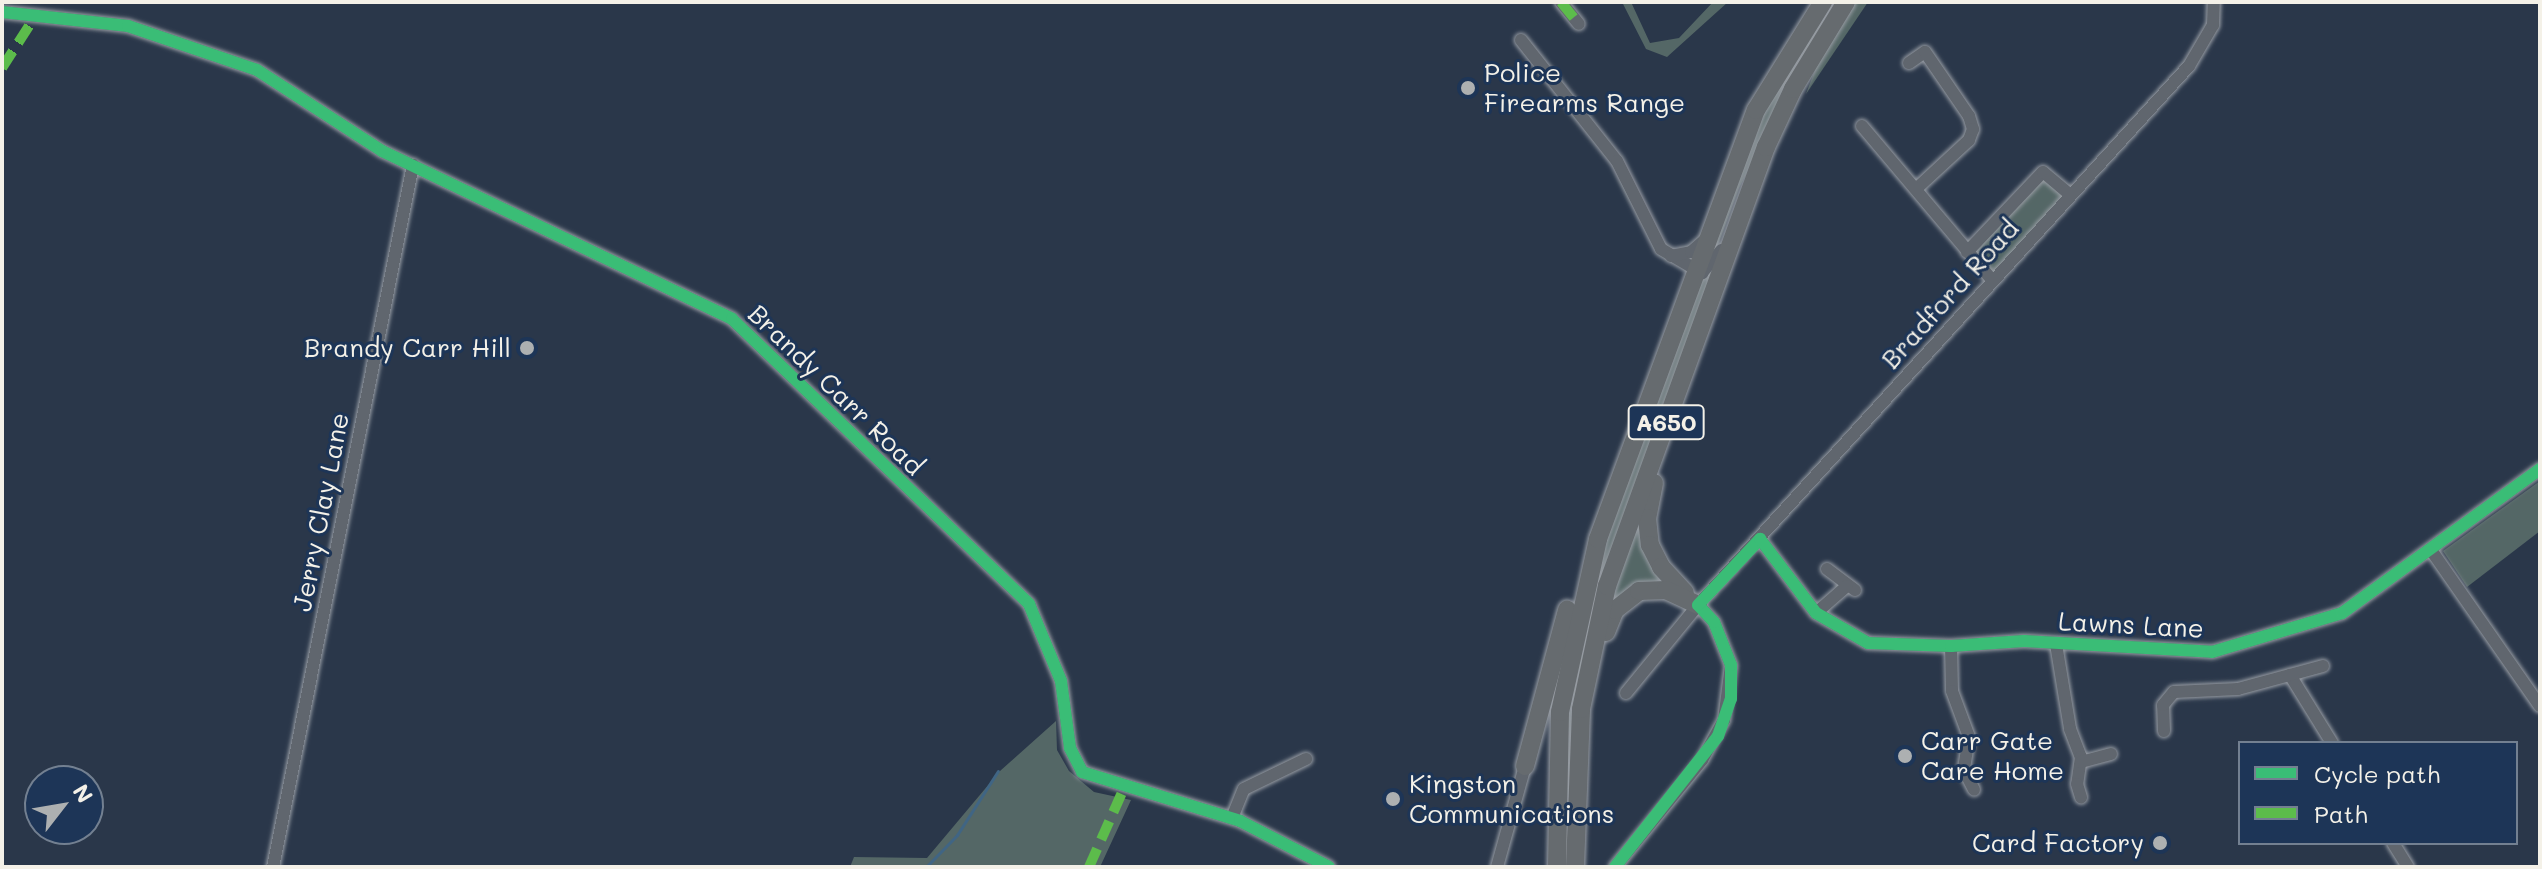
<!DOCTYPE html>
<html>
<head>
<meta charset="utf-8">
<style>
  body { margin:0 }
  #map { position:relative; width:2542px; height:869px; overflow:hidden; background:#2a374a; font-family:Mali,sans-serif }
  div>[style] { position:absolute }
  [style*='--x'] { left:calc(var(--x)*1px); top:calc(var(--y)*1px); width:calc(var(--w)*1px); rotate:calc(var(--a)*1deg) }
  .green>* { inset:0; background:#546766; transform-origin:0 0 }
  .stream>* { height:3px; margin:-1.5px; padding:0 1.5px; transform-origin:1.5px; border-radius:1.5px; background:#406584 }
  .roads { filter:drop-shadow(0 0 2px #979ca3) drop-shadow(0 0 2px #979ca3) }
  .minor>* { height:12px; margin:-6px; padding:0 6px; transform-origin:6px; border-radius:6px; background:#60666e }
  .highway>* { height:18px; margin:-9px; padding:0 9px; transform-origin:9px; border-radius:9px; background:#666b6f }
  .quiet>* { height:10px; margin-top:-5px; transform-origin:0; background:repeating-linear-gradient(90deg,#5cbc4b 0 20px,transparent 0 30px) }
  .cycleway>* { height:12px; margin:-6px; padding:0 6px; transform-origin:6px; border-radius:6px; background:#3abd76 }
  .dots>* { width:22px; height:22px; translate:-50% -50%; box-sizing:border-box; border:4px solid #1d3557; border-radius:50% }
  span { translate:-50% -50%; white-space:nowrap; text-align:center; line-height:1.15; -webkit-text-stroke:6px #1d3557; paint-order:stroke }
  .shield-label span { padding:2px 6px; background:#1d3557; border:2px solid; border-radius:6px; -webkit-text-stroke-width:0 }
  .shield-label { font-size:24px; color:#f4f1e8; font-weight:700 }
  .poi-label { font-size:26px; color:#f4f1e8 }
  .left { translate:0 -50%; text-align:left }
  .right { translate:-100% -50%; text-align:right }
  .street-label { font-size:26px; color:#f4f1e8 }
  .frame { position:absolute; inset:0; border:4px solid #f4f1e8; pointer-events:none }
  .legend { position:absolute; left:2238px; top:741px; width:280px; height:104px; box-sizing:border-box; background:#1d3557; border:2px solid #738091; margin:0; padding:10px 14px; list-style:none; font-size:24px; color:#f4f1e8 }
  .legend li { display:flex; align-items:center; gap:16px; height:40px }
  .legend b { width:40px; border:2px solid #738091 }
  .north { position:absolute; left:24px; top:765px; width:80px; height:80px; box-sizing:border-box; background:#1d3557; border:2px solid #738091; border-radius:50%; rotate:59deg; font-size:22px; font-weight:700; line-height:32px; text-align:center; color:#f4f1e8 }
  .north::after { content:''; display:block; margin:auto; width:28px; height:36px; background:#adb0b1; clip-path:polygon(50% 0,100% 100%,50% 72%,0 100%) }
</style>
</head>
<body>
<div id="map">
  <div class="green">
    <div style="clip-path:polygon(1622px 2px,1631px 2px,1650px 43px,1679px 38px,1713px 2px,1728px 2px,1667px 57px,1646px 49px)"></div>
    <div style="clip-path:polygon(1833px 2px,1739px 188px,1713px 258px,1708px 253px,1742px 157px,1792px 58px)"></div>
    <div style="clip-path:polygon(1856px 2px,1868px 2px,1806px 94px,1818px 62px)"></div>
    <div style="left:2043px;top:172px;width:34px;height:110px;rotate:40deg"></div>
    <div style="clip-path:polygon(1713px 272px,1658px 424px,1571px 738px,1568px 867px,1563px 867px,1568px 696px,1614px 512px,1699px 277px)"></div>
    <div style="clip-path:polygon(2540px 481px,2540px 531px,2467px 587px,2443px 551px)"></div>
    <div style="clip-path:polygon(1637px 522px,1661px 580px,1612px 601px)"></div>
    <div style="clip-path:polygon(1056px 721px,1057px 750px,1069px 771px,1094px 792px,1131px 800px,1100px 867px,850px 867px,854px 857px,927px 858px,1000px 771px)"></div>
  </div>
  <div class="stream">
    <div style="--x:926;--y:867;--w:45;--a:-45.9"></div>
    <div style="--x:957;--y:835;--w:76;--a:-57.4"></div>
  </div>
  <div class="roads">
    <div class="minor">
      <div style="--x:1561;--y:2;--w:28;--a:51"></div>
      <div style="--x:2;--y:12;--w:127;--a:6.3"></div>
      <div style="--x:128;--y:26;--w:136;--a:18.8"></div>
      <div style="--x:257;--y:70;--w:149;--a:32.9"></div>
      <div style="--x:382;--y:151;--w:388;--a:25.6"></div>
      <div style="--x:732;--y:319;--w:412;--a:43.8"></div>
      <div style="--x:1029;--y:604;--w:83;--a:67.4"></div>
      <div style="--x:1061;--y:681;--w:68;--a:82.3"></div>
      <div style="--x:1070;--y:748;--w:27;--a:63"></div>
      <div style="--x:1082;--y:772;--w:165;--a:17.2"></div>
      <div style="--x:1240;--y:821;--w:100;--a:27.3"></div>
      <div style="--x:1521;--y:40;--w:154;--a:51.6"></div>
      <div style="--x:1617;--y:161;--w:98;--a:63.4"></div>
      <div style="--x:1661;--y:249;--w:48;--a:30.3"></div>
      <div style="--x:1702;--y:273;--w:30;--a:-50"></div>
      <div style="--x:1909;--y:63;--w:19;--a:-35"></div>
      <div style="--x:1925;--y:52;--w:78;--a:55.5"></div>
      <div style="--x:1969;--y:116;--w:14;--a:73"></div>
      <div style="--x:1973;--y:129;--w:12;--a:110"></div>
      <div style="--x:1969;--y:140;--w:72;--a:137.2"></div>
      <div style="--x:1862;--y:126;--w:202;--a:49.8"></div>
      <div style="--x:1967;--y:252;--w:110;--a:-46.5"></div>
      <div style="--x:2043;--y:172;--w:34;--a:40"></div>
      <div style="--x:1671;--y:256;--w:20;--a:-11"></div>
      <div style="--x:1691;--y:252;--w:20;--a:-41"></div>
      <div style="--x:1760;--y:539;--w:93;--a:52.9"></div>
      <div style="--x:1816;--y:613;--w:60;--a:30"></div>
      <div style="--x:1868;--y:643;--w:83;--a:2.1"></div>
      <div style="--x:1951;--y:646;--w:73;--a:-3.9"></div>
      <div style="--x:2024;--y:641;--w:188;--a:3.3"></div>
      <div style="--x:2212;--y:652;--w:136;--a:-16.7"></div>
      <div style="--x:2342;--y:613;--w:245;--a:-36"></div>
      <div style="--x:2431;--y:550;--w:190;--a:55.1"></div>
      <div style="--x:1827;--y:569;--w:35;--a:37"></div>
      <div style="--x:1816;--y:613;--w:41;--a:-41.1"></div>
      <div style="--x:2056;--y:644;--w:86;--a:80.6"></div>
      <div style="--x:2070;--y:729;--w:30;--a:69"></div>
      <div style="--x:2081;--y:757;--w:27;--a:98"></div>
      <div style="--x:2077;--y:784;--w:14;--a:73"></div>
      <div style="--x:1951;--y:646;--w:45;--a:88.7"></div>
      <div style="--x:1952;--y:691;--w:49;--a:69.7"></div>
      <div style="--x:1969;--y:737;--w:33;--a:99"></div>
      <div style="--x:1964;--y:770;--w:22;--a:63"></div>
      <div style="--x:2290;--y:675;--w:80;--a:58.3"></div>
      <div style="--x:1626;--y:693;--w:114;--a:-50.7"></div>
      <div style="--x:1698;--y:605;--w:729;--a:-47.67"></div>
      <div style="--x:2189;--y:66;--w:48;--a:-59.7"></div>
      <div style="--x:2213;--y:25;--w:23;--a:-88"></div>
      <div style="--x:2164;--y:731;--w:26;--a:-92"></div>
      <div style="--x:2163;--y:705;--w:17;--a:-50"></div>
      <div style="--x:2174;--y:692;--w:64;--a:-2.7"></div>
      <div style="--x:2238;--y:689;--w:88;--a:-15.1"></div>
      <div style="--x:2081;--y:762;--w:31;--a:-15"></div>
      <div style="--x:1232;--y:818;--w:31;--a:-68"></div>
      <div style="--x:1244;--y:789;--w:69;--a:-25.8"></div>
      <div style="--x:2393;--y:843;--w:28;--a:58"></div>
      <div style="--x:273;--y:867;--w:716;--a:-78.72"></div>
      <div style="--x:1497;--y:867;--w:105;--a:-74.5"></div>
      <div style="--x:1615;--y:867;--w:138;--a:-50.9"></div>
      <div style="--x:1702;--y:760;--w:46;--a:-61.2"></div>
      <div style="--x:1724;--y:720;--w:55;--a:-82.7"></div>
      <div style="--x:1731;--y:665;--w:46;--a:-111.6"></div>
      <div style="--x:1714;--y:622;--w:23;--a:-133"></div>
    </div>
    <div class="highway">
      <div style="--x:1654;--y:483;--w:36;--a:101"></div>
      <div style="--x:1647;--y:518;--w:27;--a:84"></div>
      <div style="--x:1650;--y:545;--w:25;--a:63"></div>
      <div style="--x:1661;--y:567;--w:35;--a:47"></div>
      <div style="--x:1606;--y:632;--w:24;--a:-68"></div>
      <div style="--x:1615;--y:610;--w:31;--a:-38"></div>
      <div style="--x:1639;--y:591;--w:27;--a:-2"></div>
      <div style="--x:1666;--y:590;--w:35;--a:25"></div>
      <div style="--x:1525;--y:766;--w:162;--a:-74.9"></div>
      <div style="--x:1557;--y:867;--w:155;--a:-88.9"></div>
      <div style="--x:1560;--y:712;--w:177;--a:-77.6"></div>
      <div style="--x:1598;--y:539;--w:457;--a:-69.8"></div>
      <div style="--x:1756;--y:110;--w:127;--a:-58.2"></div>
      <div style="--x:1575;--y:867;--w:158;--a:-87.8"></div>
      <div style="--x:1581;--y:709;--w:126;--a:-78.1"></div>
      <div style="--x:1607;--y:586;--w:467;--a:-70.1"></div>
      <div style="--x:1766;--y:147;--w:64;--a:-65"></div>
      <div style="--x:1793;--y:89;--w:102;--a:-58.7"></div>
    </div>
  </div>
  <div class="quiet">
    <div style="--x:1561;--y:2;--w:28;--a:51"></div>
    <div style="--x:2;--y:68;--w:63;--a:-57.3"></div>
    <div style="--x:1089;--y:867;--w:86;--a:-66.1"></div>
  </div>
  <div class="cycleway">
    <div style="--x:2;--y:12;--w:127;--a:6.3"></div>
    <div style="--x:128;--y:26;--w:136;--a:18.8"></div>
    <div style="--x:257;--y:70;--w:149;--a:32.9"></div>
    <div style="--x:382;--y:151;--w:388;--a:25.6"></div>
    <div style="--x:732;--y:319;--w:412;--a:43.8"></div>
    <div style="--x:1029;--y:604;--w:83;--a:67.4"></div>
    <div style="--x:1061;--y:681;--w:68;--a:82.3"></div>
    <div style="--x:1070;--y:748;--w:27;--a:63"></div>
    <div style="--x:1082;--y:772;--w:165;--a:17.2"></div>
    <div style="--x:1240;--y:821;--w:100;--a:27.3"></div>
    <div style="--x:1615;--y:867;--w:167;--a:-51.8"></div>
    <div style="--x:1718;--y:736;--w:39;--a:-71"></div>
    <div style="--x:1731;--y:699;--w:34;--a:-90"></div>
    <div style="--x:1731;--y:665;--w:46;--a:-111.6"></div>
    <div style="--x:1714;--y:622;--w:23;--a:-133"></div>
    <div style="--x:1698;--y:605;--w:91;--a:-46.8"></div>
    <div style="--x:1760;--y:539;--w:93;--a:52.9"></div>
    <div style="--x:1816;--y:613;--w:60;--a:30"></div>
    <div style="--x:1868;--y:643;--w:83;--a:2.1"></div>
    <div style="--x:1951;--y:646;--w:73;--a:-3.9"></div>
    <div style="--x:2024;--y:641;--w:188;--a:3.3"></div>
    <div style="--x:2212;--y:652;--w:136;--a:-16.7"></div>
    <div style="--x:2342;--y:613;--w:245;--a:-36"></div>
  </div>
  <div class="dots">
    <div style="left:1468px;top:88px;background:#adb0b1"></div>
    <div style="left:527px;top:348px;background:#adb0b1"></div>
    <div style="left:1905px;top:756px;background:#adb0b1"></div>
    <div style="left:1393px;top:799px;background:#adb0b1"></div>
    <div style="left:2160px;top:843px;background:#adb0b1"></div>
  </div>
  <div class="shield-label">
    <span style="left:1666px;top:422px">A650</span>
  </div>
  <div class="poi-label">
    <span class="left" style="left:1484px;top:88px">Police<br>Firearms Range</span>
    <span class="right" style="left:511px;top:348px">Brandy Carr Hill</span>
    <span class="left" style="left:1921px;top:756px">Carr Gate<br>Care Home</span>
    <span class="left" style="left:1409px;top:799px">Kingston<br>Communications</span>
    <span class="right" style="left:2144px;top:843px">Card Factory</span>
  </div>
  <div class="street-label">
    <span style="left:1950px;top:294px;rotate:-48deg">Bradford Road</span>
    <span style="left:836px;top:390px;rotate:44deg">Brandy Carr Road</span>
    <span style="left:321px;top:512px;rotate:-79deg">Jerry Clay Lane</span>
    <span style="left:2131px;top:625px;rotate:3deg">Lawns Lane</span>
  </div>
  <div class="frame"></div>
  <ul class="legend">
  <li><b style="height:10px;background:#3abd76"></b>Cycle path</li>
  <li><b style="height:10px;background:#5cbc4b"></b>Path</li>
  </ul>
  <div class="north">N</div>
</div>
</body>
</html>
